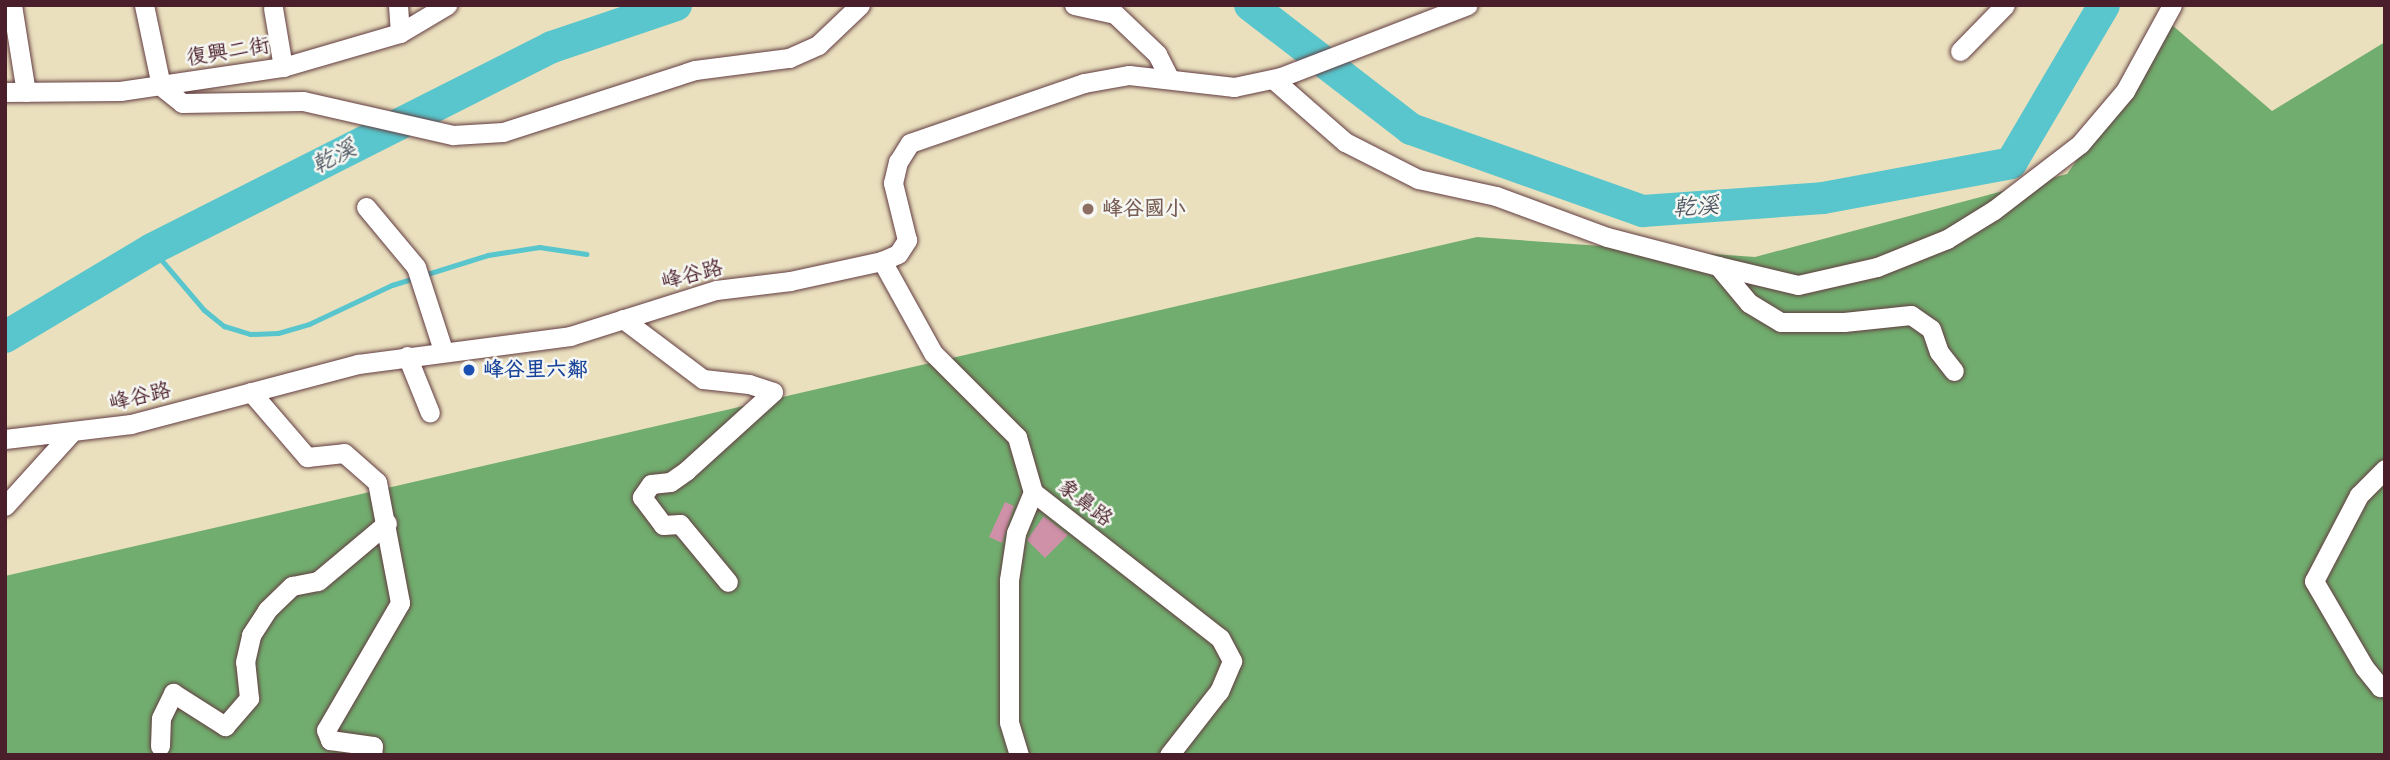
<!DOCTYPE html>
<html>
<head>
<meta charset="utf-8">
<style>
  body { margin:0 }
  #map { position:relative; width:2390px; height:760px; overflow:hidden; background:#eae0be; font-family:"Architects Daughter","LXGW WenKai TC",sans-serif }
  div>[style] { position:absolute }
  [style*='--x'] { left:calc(var(--x)*1px); top:calc(var(--y)*1px); width:calc(var(--w)*1px); rotate:calc(var(--a)*1deg) }
  .forest>* { inset:0; background:#71ad6e }
  .stream>* { height:5px; margin:-2.5px; padding:0 2.5px; transform-origin:2.5px; border-radius:2.5px; background:#58c6cc }
  .river>* { height:32px; margin:-16px; padding:0 16px; transform-origin:16px; border-radius:16px; background:#58c6cc }
  .building>* { inset:0; background:#cf91a8 }
  .roads { filter:drop-shadow(0 0 2px #623c41) drop-shadow(0 0 2px #623c41) }
  .minor>* { height:19px; margin:-9.5px; padding:0 9.5px; transform-origin:9.5px; border-radius:9.5px; background:#fff }
  .dots>* { width:19px; height:19px; translate:-50% -50%; box-sizing:border-box; border:4px solid #f6f6f2; border-radius:50% }
  span { translate:-50% -50%; white-space:nowrap; text-align:center; line-height:1.15; -webkit-text-stroke:5px #f6f6f2; paint-order:stroke }
  .street-label { font-size:21px; color:#4a1f2b }
  .education-label { font-size:21px; color:#785e54; font-weight:700 }
  .left { translate:0 -50%; text-align:left }
  .transit-label { font-size:21px; color:#164399; font-weight:700 }
  .water-label { font-size:23px; color:#4f5963; font-style:italic }
  .frame { position:absolute; inset:0; border:7px solid #4a1f2b; pointer-events:none }
</style>
</head>
<body>
<div id="map">
  <div class="forest">
    <div style="clip-path:polygon(2172px 25px,2272px 111px,2385px 42px,2385px 755px,5px 755px,5px 576px,1477px 237px,1755px 257px,2067px 174px)"></div>
  </div>
  <div class="stream">
    <div style="--x:152;--y:249;--w:80;--a:49.6"></div>
    <div style="--x:204;--y:310;--w:26;--a:39"></div>
    <div style="--x:224;--y:326;--w:27;--a:17"></div>
    <div style="--x:250;--y:334;--w:28;--a:-2"></div>
    <div style="--x:278;--y:333;--w:32;--a:-16"></div>
    <div style="--x:309;--y:324;--w:92;--a:-25.2"></div>
    <div style="--x:392;--y:285;--w:101;--a:-17.4"></div>
    <div style="--x:488;--y:255;--w:52;--a:-8.9"></div>
    <div style="--x:539;--y:247;--w:48;--a:8.5"></div>
  </div>
  <div class="river">
    <div style="--x:1250;--y:5;--w:203;--a:37.6"></div>
    <div style="--x:1411;--y:129;--w:246;--a:19.5"></div>
    <div style="--x:1643;--y:211;--w:180;--a:-4.1"></div>
    <div style="--x:1823;--y:198;--w:191;--a:-10.5"></div>
    <div style="--x:2011;--y:163;--w:183;--a:-59.5"></div>
    <div style="--x:5;--y:337;--w:171;--a:-30.9"></div>
    <div style="--x:152;--y:249;--w:448;--a:-26.8"></div>
    <div style="--x:552;--y:47;--w:131;--a:-18.7"></div>
  </div>
  <div class="building">
    <div style="clip-path:polygon(1005px 502px,1014px 506px,1002px 543px,989px 537px)"></div>
    <div style="clip-path:polygon(1044px 516px,1068px 535px,1045px 558px,1027px 540px)"></div>
  </div>
  <div class="roads">
    <div class="minor">
      <div style="--x:12;--y:5;--w:88;--a:80.9"></div>
      <div style="--x:144;--y:5;--w:83;--a:78.1"></div>
      <div style="--x:161;--y:86;--w:27;--a:39"></div>
      <div style="--x:182;--y:103;--w:121;--a:-0.9"></div>
      <div style="--x:303;--y:101;--w:154;--a:12.8"></div>
      <div style="--x:453;--y:135;--w:50;--a:-3.4"></div>
      <div style="--x:503;--y:132;--w:202;--a:-17.9"></div>
      <div style="--x:695;--y:70;--w:95;--a:-7.3"></div>
      <div style="--x:789;--y:58;--w:32;--a:-24"></div>
      <div style="--x:818;--y:45;--w:58;--a:-43.6"></div>
      <div style="--x:398;--y:5;--w:28;--a:86"></div>
      <div style="--x:1074;--y:5;--w:42;--a:12.4"></div>
      <div style="--x:1115;--y:14;--w:58;--a:43.6"></div>
      <div style="--x:1157;--y:54;--w:28;--a:63"></div>
      <div style="--x:273;--y:8;--w:60;--a:80.4"></div>
      <div style="--x:1960;--y:51;--w:64;--a:-45.6"></div>
      <div style="--x:1273;--y:79;--w:96;--a:41.2"></div>
      <div style="--x:1345;--y:142;--w:82;--a:26.9"></div>
      <div style="--x:1418;--y:179;--w:80;--a:12.3"></div>
      <div style="--x:1496;--y:196;--w:118;--a:20.3"></div>
      <div style="--x:1607;--y:237;--w:115;--a:14.6"></div>
      <div style="--x:1718;--y:266;--w:48;--a:50"></div>
      <div style="--x:1749;--y:303;--w:37;--a:31"></div>
      <div style="--x:1781;--y:322;--w:63;--a:0"></div>
      <div style="--x:1844;--y:322;--w:67;--a:-6"></div>
      <div style="--x:1911;--y:315;--w:24;--a:35"></div>
      <div style="--x:1931;--y:329;--w:24;--a:71"></div>
      <div style="--x:1939;--y:352;--w:24;--a:52"></div>
      <div style="--x:5;--y:92;--w:115;--a:-0.5"></div>
      <div style="--x:120;--y:91;--w:165;--a:-8.4"></div>
      <div style="--x:283;--y:67;--w:122;--a:-16.2"></div>
      <div style="--x:400;--y:33;--w:55;--a:-30.8"></div>
      <div style="--x:366;--y:207;--w:78;--a:50.2"></div>
      <div style="--x:416;--y:267;--w:87;--a:72"></div>
      <div style="--x:882;--y:261;--w:105;--a:61"></div>
      <div style="--x:933;--y:353;--w:119;--a:45"></div>
      <div style="--x:1017;--y:437;--w:57;--a:73.8"></div>
      <div style="--x:1033;--y:492;--w:237;--a:38"></div>
      <div style="--x:1220;--y:638;--w:26;--a:62"></div>
      <div style="--x:1232;--y:661;--w:33;--a:113"></div>
      <div style="--x:1219;--y:691;--w:81;--a:128"></div>
      <div style="--x:1718;--y:266;--w:82;--a:13.4"></div>
      <div style="--x:1798;--y:285;--w:81;--a:-12.8"></div>
      <div style="--x:1877;--y:267;--w:75;--a:-21.8"></div>
      <div style="--x:1947;--y:239;--w:55;--a:-31.7"></div>
      <div style="--x:1994;--y:210;--w:108;--a:-37.5"></div>
      <div style="--x:2080;--y:144;--w:70;--a:-49.7"></div>
      <div style="--x:2125;--y:91;--w:98;--a:-61.3"></div>
      <div style="--x:623;--y:319;--w:100;--a:36.9"></div>
      <div style="--x:703;--y:379;--w:46;--a:6.2"></div>
      <div style="--x:749;--y:384;--w:25;--a:18"></div>
      <div style="--x:773;--y:392;--w:118;--a:137.8"></div>
      <div style="--x:686;--y:471;--w:19;--a:145"></div>
      <div style="--x:670;--y:482;--w:19;--a:174"></div>
      <div style="--x:651;--y:484;--w:16;--a:125"></div>
      <div style="--x:642;--y:497;--w:35;--a:53"></div>
      <div style="--x:663;--y:525;--w:17;--a:-3"></div>
      <div style="--x:680;--y:524;--w:75;--a:50.4"></div>
      <div style="--x:407;--y:356;--w:61;--a:68"></div>
      <div style="--x:251;--y:392;--w:86;--a:49.3"></div>
      <div style="--x:307;--y:457;--w:37;--a:-6"></div>
      <div style="--x:344;--y:453;--w:44;--a:41.3"></div>
      <div style="--x:377;--y:482;--w:123;--a:79.2"></div>
      <div style="--x:400;--y:603;--w:147;--a:120.2"></div>
      <div style="--x:326;--y:730;--w:11;--a:68"></div>
      <div style="--x:330;--y:740;--w:43;--a:7.9"></div>
      <div style="--x:373;--y:746;--w:9;--a:96"></div>
      <div style="--x:5;--y:439;--w:127;--a:-6.8"></div>
      <div style="--x:131;--y:424;--w:235;--a:-14.8"></div>
      <div style="--x:358;--y:364;--w:214;--a:-7.5"></div>
      <div style="--x:570;--y:336;--w:153;--a:-17.5"></div>
      <div style="--x:716;--y:290;--w:75;--a:-6.9"></div>
      <div style="--x:790;--y:281;--w:94;--a:-12.3"></div>
      <div style="--x:882;--y:261;--w:17;--a:-24"></div>
      <div style="--x:898;--y:254;--w:17;--a:-57"></div>
      <div style="--x:907;--y:240;--w:59;--a:-103.8"></div>
      <div style="--x:893;--y:183;--w:22;--a:-77"></div>
      <div style="--x:898;--y:162;--w:22;--a:-58"></div>
      <div style="--x:910;--y:143;--w:184;--a:-19"></div>
      <div style="--x:1084;--y:83;--w:46;--a:-10.1"></div>
      <div style="--x:1129;--y:75;--w:106;--a:6.5"></div>
      <div style="--x:1234;--y:87;--w:48;--a:-12"></div>
      <div style="--x:1281;--y:77;--w:200;--a:-21.1"></div>
      <div style="--x:2385;--y:469;--w:37;--a:135"></div>
      <div style="--x:2359;--y:495;--w:97;--a:117.6"></div>
      <div style="--x:2314;--y:581;--w:99;--a:59.8"></div>
      <div style="--x:2364;--y:667;--w:26;--a:51"></div>
      <div style="--x:2380;--y:687;--w:5;--a:0"></div>
      <div style="--x:5;--y:506;--w:97;--a:-47.9"></div>
      <div style="--x:160;--y:746;--w:28;--a:-88"></div>
      <div style="--x:161;--y:718;--w:28;--a:-64"></div>
      <div style="--x:173;--y:693;--w:62;--a:32.4"></div>
      <div style="--x:225;--y:726;--w:37;--a:-49"></div>
      <div style="--x:249;--y:698;--w:36;--a:-96"></div>
      <div style="--x:245;--y:662;--w:28;--a:-77"></div>
      <div style="--x:251;--y:635;--w:30;--a:-57"></div>
      <div style="--x:267;--y:610;--w:35;--a:-44"></div>
      <div style="--x:292;--y:586;--w:26;--a:-11"></div>
      <div style="--x:318;--y:581;--w:90;--a:-40"></div>
      <div style="--x:1019;--y:755;--w:34;--a:-107"></div>
      <div style="--x:1009;--y:722;--w:142;--a:-90"></div>
      <div style="--x:1009;--y:580;--w:48;--a:-81.5"></div>
      <div style="--x:1016;--y:533;--w:44;--a:-67.5"></div>
    </div>
  </div>
  <div class="dots">
    <div style="left:1088px;top:209px;background:#8d6e63"></div>
    <div style="left:469px;top:370px;background:#1a4fb4"></div>
  </div>
  <div class="street-label">
    <span style="left:228px;top:52px;rotate:-9deg">復興二街</span>
    <span style="left:692px;top:275px;rotate:-14deg">峰谷路</span>
    <span style="left:140px;top:397px;rotate:-13deg">峰谷路</span>
    <span style="left:1085px;top:503px;rotate:38deg">象鼻路</span>
  </div>
  <div class="education-label">
    <span class="left" style="left:1102px;top:209px">峰谷國小</span>
  </div>
  <div class="transit-label">
    <span class="left" style="left:483px;top:370px">峰谷里六鄰</span>
  </div>
  <div class="water-label">
    <span style="left:334px;top:157px;rotate:-27deg">乾溪</span>
    <span style="left:1696px;top:207px;rotate:-4deg">乾溪</span>
  </div>
  <div class="frame"></div>
</div>
</body>
</html>
